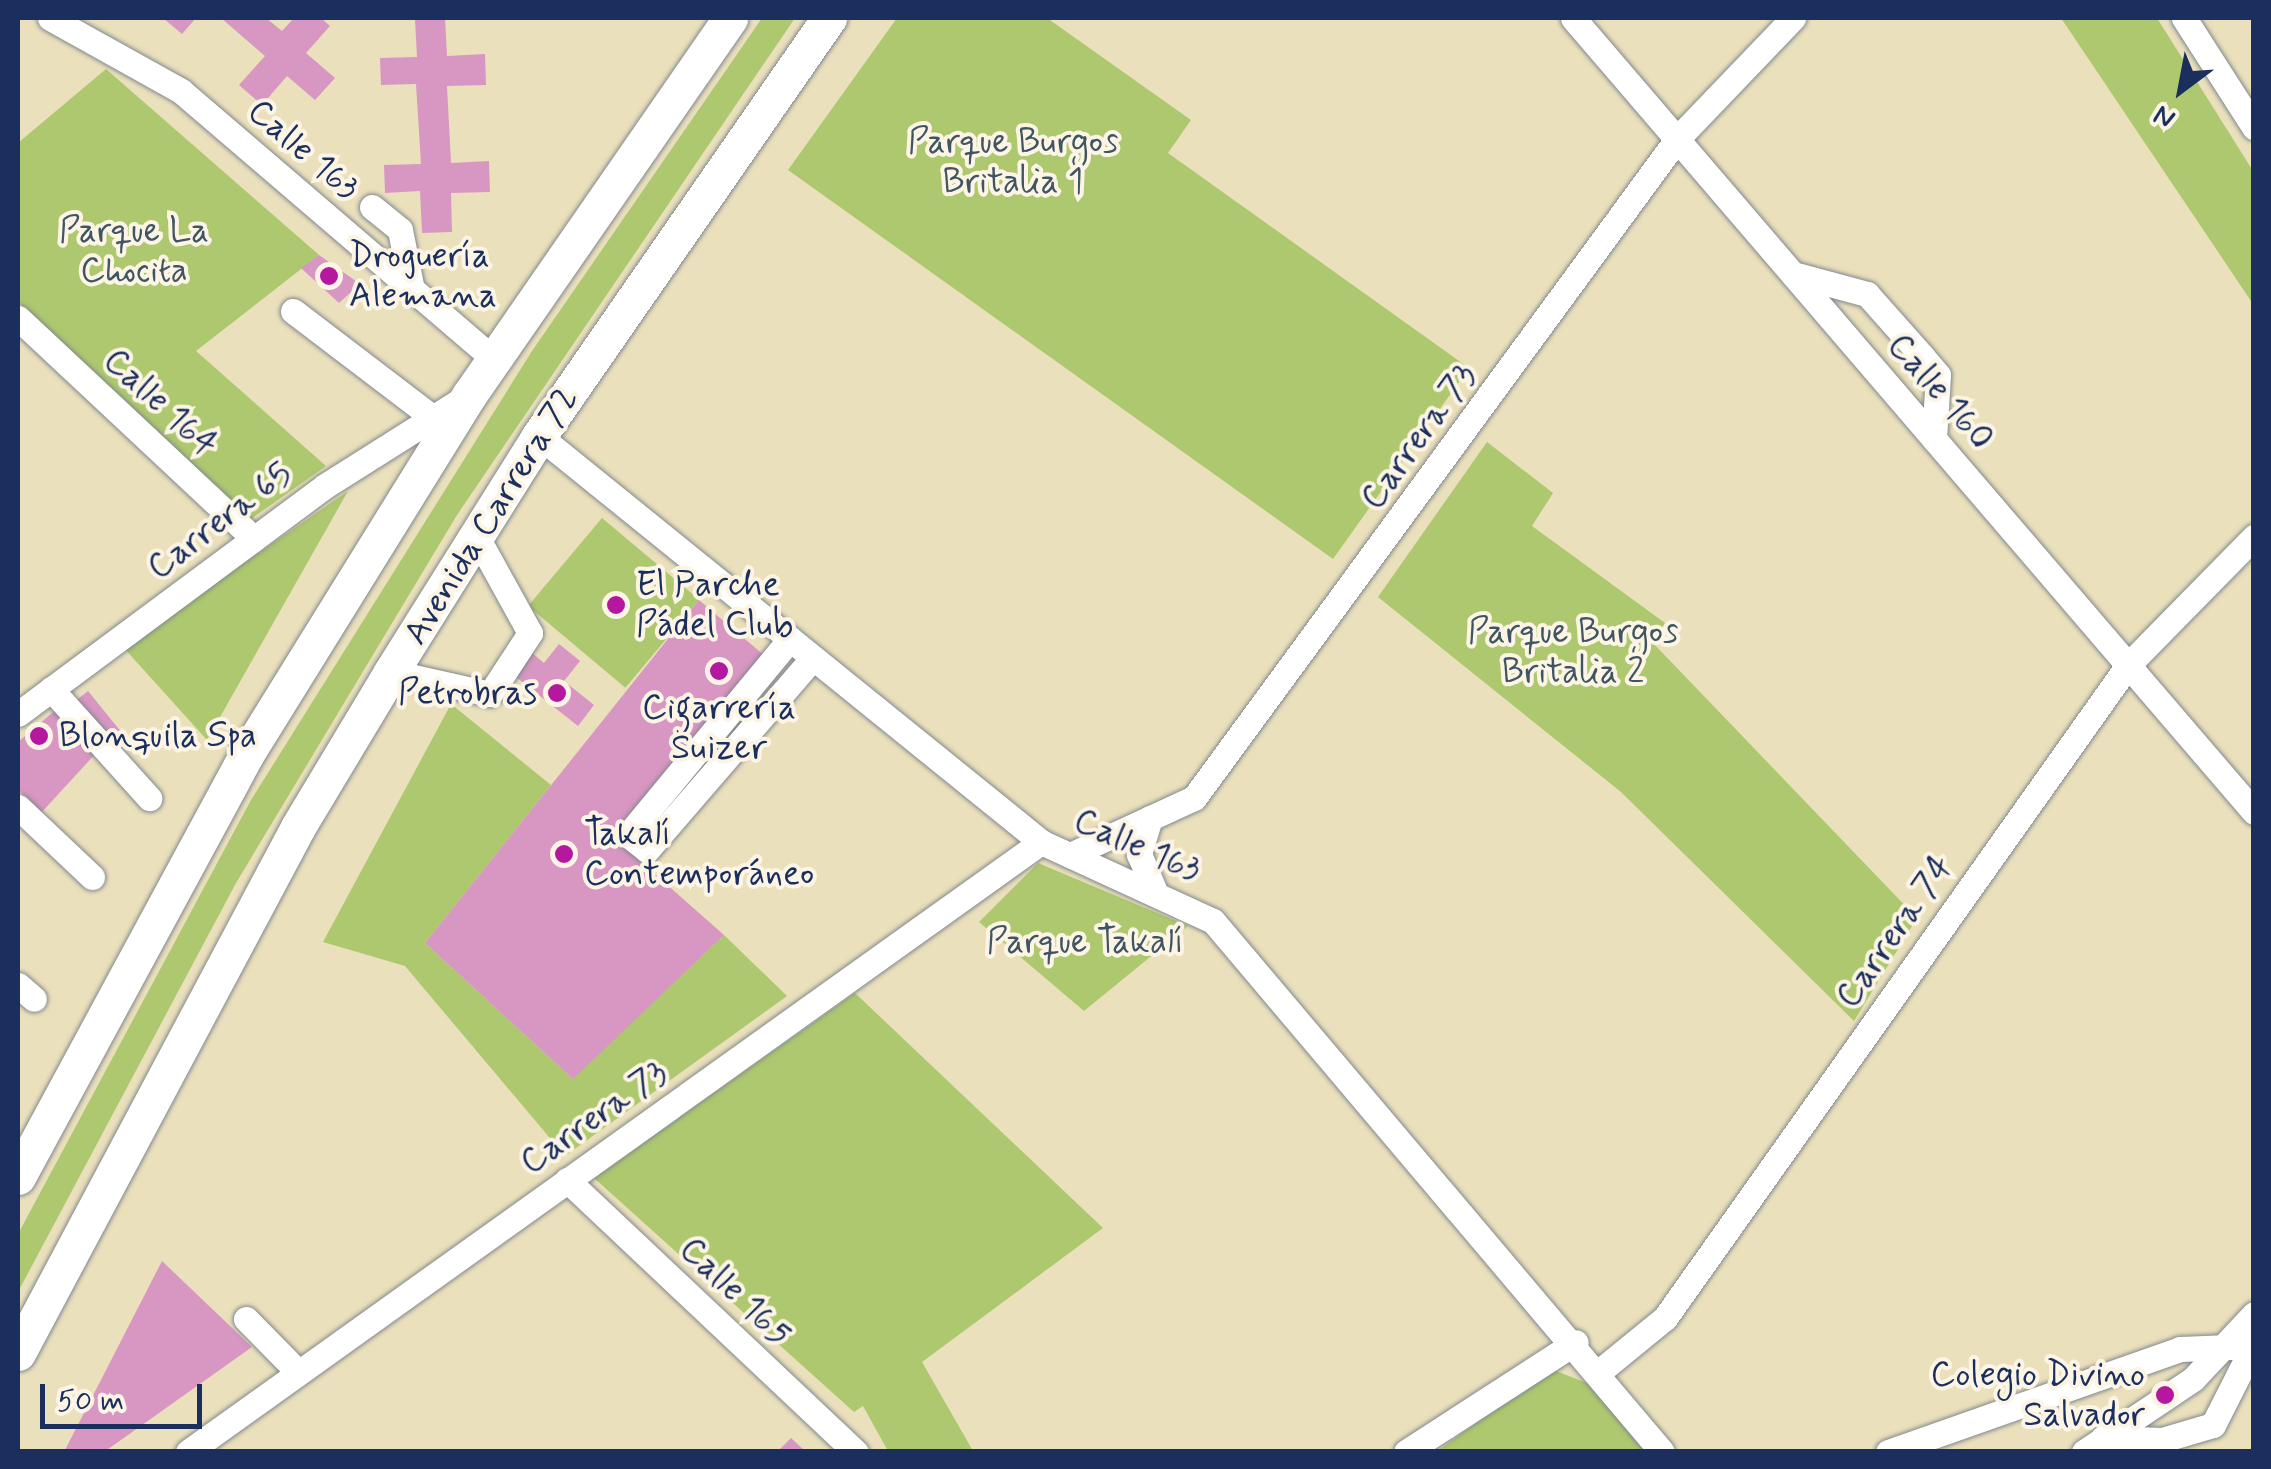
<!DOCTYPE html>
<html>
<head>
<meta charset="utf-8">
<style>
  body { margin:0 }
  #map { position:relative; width:2271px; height:1469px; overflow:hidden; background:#eae0bc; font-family:Mynerve,sans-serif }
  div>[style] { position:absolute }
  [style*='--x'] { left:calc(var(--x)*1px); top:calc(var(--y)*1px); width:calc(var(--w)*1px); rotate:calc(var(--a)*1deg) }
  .green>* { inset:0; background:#adc86e; transform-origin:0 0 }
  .building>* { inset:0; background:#d896c2; transform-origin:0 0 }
  .roads { filter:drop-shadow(0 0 2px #82888d) drop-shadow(0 0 2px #82888d) }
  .minor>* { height:25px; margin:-12.5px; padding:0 12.5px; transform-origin:12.5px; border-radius:12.5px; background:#fff }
  .highway>* { height:35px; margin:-17.5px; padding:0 17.5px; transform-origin:17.5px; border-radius:17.5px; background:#fff }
  .dots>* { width:28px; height:28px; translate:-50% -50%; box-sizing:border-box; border:5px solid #fcf5e5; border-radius:50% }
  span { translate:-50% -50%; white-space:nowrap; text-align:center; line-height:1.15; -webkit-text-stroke:8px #fcf5e5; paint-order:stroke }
  .park-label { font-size:35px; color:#405562 }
  .street-label { font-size:35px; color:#1b2f5e }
  .poi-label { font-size:35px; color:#1b2f5e }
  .left { translate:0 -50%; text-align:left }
  .right { translate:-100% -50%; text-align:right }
  .frame { position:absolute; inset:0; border:20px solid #1b2f5e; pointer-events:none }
  .north { position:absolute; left:2131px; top:40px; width:100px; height:100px; -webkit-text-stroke:8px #fcf5e5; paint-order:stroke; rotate:212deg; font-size:28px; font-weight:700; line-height:40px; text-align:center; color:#1b2f5e }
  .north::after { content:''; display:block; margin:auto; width:35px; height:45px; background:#1b2f5e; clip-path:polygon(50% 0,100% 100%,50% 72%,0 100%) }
  .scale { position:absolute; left:40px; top:1384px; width:162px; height:45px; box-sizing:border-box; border:5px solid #1b2f5e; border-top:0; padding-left:12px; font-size:30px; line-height:35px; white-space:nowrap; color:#1b2f5e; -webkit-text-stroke:8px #fcf5e5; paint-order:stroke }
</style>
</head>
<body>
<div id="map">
  <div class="green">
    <div style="clip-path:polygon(762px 18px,795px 18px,457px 515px,236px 883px,18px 1292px,18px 1234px,251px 800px,532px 351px)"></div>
    <div style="clip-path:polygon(897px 18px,1047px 18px,1191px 120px,1168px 153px,1469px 368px,1333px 559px,788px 170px)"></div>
    <div style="clip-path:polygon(2061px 18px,2157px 18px,2253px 171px,2253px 304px)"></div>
    <div style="clip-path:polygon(106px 69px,319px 255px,196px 351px,326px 466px,248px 521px,18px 302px,18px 143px)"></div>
    <div style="clip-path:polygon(1487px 442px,1553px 493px,1532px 526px,1665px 623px,1653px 643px,1917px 918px,1854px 1021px,1621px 792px,1378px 597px)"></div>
    <div style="clip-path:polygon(348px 491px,207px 740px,123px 647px)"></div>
    <div style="left:602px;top:518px;width:127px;height:115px;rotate:40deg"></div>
    <div style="clip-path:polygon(451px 704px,551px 785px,425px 943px,572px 1078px,724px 935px,787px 996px,565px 1156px,405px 966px,323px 942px)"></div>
    <div style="clip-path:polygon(1038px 863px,1188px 926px,1084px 1011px,979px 922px)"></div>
    <div style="clip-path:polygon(855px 993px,1103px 1228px,922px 1362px,973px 1451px,888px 1451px,863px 1406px,854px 1412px,594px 1178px)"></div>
    <div style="clip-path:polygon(1551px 1369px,1592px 1385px,1645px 1451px,1436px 1452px)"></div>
  </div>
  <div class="building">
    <div style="clip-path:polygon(163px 18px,196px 18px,182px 34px)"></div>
    <div style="clip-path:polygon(221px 18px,266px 18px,282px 31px,294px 18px,321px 18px,330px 26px,306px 53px,335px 78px,315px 100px,287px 76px,262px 105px,239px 85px,265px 56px)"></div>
    <div style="clip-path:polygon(445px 18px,447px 56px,485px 54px,486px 85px,447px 86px,451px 163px,489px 161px,490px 192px,451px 193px,452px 232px,422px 233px,420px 191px,385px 193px,384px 165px,421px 164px,416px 84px,381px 85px,380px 58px,417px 57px,415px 20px)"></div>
    <div style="clip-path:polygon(319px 255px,360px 284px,339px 303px,301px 268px)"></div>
    <div style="clip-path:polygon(699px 600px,765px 656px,614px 838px,724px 935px,573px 1079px,425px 943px)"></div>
    <div style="clip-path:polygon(559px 644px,580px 661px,564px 681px,594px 705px,578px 726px,507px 670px,525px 647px,544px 663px)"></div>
    <div style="left:88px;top:691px;width:57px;height:18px;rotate:51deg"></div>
    <div style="clip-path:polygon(59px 707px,98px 751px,40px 814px,18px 789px,18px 742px)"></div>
    <div style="clip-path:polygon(162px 1261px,252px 1347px,104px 1452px,64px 1452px)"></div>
    <div style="clip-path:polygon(791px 1438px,806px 1452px,777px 1452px)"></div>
  </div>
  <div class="roads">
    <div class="minor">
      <div style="--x:50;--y:18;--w:150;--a:29.1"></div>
      <div style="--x:181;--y:91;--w:412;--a:40.6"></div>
      <div style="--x:1573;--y:18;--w:1046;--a:49.38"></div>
      <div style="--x:2184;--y:18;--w:130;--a:57.3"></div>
      <div style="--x:372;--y:207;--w:36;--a:39"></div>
      <div style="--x:400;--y:230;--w:61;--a:78.7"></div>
      <div style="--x:1793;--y:274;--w:77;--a:15.1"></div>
      <div style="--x:1867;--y:294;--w:83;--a:48.4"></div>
      <div style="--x:1922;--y:356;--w:25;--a:50"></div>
      <div style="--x:1938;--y:375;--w:64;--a:93.6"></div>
      <div style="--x:293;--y:311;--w:173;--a:37.3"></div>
      <div style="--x:18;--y:318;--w:323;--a:43.1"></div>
      <div style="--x:539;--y:436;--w:646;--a:38.96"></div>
      <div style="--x:1041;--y:842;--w:189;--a:24.7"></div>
      <div style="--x:1213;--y:921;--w:695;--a:49.78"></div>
      <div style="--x:790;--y:639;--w:254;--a:129.6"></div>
      <div style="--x:628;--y:835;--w:24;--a:38"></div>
      <div style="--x:647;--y:850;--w:254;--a:-49.2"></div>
      <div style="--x:391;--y:672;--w:101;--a:12.5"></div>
      <div style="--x:490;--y:694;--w:73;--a:-56.7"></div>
      <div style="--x:530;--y:633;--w:112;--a:-118.9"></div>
      <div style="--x:51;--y:689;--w:147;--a:48"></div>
      <div style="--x:18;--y:714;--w:382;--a:-36.6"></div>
      <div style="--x:325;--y:486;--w:167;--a:-32.3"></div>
      <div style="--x:18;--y:807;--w:102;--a:43.4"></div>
      <div style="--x:1150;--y:818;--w:38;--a:107"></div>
      <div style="--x:1139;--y:854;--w:38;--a:67"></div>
      <div style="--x:1070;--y:855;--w:136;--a:-24.7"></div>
      <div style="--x:1194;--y:798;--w:817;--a:-53.76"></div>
      <div style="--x:1677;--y:139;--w:168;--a:-46.2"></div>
      <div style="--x:18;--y:985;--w:21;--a:41"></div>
      <div style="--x:567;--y:1180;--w:397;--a:43.3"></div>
      <div style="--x:246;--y:1319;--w:74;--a:45.5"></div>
      <div style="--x:1600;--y:1371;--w:84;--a:-39.2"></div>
      <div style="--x:1665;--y:1318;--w:800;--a:-54.66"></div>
      <div style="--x:2128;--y:665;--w:180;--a:-45.5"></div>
      <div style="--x:2103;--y:1438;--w:59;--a:1.9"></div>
      <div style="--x:2162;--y:1440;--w:53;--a:-16.4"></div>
      <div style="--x:2213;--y:1425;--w:89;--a:-63.1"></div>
      <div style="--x:188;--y:1452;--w:1049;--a:-35.57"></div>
      <div style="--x:1406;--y:1452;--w:202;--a:-32.9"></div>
      <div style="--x:1888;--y:1452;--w:310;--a:-19.4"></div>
      <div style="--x:2180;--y:1349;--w:74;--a:-2.3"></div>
      <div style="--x:2084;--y:1452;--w:131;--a:-33.8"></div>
      <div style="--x:2193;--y:1379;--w:89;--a:-46.8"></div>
    </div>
    <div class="highway">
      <div style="--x:18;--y:1177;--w:480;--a:-61.6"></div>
      <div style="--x:246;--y:755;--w:425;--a:-58.2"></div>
      <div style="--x:470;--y:394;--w:457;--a:-55.3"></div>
      <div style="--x:18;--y:1353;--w:596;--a:-61.97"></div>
      <div style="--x:298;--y:827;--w:181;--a:-59"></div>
      <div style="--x:391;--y:672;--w:279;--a:-57.9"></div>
      <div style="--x:539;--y:436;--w:509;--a:-55.25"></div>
    </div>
  </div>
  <div class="dots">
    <div style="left:329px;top:276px;background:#b5179e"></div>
    <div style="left:616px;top:605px;background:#b5179e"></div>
    <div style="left:719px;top:671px;background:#b5179e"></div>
    <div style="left:557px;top:693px;background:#b5179e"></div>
    <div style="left:39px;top:736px;background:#b5179e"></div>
    <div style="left:564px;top:854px;background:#b5179e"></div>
    <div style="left:2165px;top:1395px;background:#b5179e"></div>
  </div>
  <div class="park-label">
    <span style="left:1013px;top:162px">Parque Burgos<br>Britalia 1</span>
    <span style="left:134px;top:251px">Parque La<br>Chocita</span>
    <span style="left:1573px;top:652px">Parque Burgos<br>Britalia 2</span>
    <span style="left:1085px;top:942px">Parque Takalí</span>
  </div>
  <div class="street-label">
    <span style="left:303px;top:150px;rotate:41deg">Calle 163</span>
    <span style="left:1940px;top:392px;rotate:49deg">Calle 160</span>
    <span style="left:160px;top:403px;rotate:43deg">Calle 164</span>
    <span style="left:1419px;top:437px;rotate:-54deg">Carrera 73</span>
    <span style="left:491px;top:516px;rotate:-58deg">Avenida Carrera 72</span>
    <span style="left:220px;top:521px;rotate:-37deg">Carrera 65</span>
    <span style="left:1137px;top:846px;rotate:24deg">Calle 163</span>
    <span style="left:1895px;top:932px;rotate:-55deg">Carrera 74</span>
    <span style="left:594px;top:1118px;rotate:-35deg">Carrera 73</span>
    <span style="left:735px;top:1292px;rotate:44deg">Calle 165</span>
  </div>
  <div class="poi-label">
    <span class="left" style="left:349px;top:276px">Droguería<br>Alemana</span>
    <span class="left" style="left:636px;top:605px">El Parche<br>Pádel Club</span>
    <span class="right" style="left:537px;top:693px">Petrobras</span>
    <span style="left:719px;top:728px">Cigarrería<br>Suizer</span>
    <span class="left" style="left:59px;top:736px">Blonquila Spa</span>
    <span class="left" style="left:584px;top:854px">Takalí<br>Contemporáneo</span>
    <span class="right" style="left:2145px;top:1395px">Colegio Divino<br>Salvador</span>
  </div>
  <div class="frame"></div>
  <div class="north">N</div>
  <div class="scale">50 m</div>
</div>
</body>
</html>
